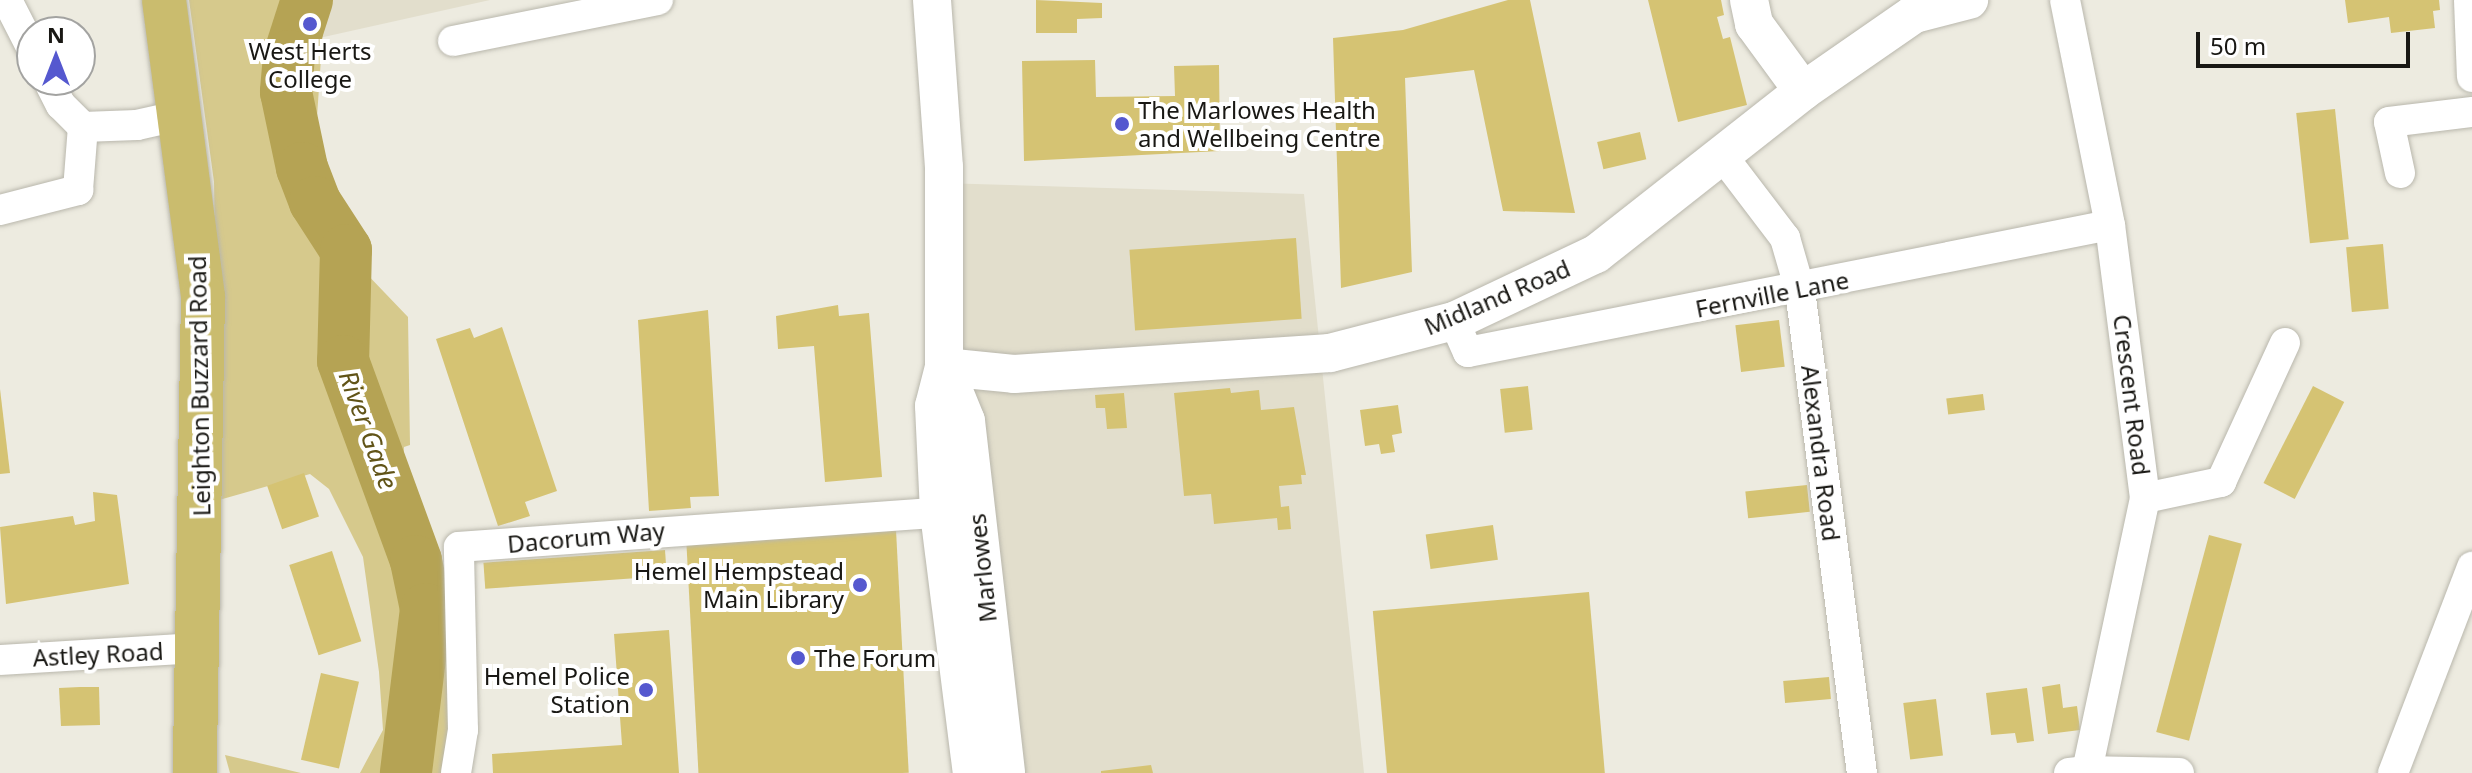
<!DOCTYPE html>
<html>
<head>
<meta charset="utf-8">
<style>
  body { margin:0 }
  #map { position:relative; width:2472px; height:773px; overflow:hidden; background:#edebe0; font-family:"Noto Sans",sans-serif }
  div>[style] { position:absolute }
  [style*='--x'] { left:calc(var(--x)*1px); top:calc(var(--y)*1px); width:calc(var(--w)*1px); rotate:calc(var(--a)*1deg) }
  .built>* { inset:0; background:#e2decc }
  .green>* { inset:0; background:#d6c98c }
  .river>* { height:52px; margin:-26px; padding:0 26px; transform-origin:26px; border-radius:26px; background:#b5a354 }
  .building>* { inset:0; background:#d5c373; transform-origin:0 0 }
  .roads { filter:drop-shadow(0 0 2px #b9b7ac) drop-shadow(0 0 2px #b9b7ac) }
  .minor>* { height:30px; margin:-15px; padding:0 15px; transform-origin:15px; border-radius:15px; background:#fff }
  .tertiary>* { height:38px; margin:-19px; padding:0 19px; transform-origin:19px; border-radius:19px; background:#fff }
  .primary>* { height:44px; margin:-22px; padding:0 22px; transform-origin:22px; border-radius:22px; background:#cabc6e }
  .dots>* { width:22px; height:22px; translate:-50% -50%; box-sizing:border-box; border:4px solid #fff; border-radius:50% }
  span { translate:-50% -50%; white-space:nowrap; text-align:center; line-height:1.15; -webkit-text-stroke:8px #fff; paint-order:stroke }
  .poi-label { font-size:24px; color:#191814 }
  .left { translate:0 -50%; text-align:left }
  .right { translate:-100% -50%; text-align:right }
  .street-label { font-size:24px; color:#191814 }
  .water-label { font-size:26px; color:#615418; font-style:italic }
  .north { position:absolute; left:16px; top:16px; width:80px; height:80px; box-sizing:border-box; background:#fff; border:2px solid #a3a3a1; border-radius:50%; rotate:0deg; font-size:22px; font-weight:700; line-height:32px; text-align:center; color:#191814 }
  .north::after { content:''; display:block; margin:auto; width:28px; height:36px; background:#5558cf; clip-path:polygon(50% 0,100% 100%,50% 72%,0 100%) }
  .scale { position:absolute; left:2196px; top:32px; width:214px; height:36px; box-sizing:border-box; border:4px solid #191814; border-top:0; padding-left:10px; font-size:24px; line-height:28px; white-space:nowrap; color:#191814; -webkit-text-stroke:6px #fff; paint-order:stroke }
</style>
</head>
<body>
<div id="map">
  <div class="built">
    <div style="clip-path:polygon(241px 0,490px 0,247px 54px)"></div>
    <div style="clip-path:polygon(941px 183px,1304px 194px,1364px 773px,972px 773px)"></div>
  </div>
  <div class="green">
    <div style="clip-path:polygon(189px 0,325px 0,315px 146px,338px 244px,408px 317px,410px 445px,404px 447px,403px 472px,426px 559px,442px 568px,449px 679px,447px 773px,360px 773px,383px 730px,379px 672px,363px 557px,329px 489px,310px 474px,219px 500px,214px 182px)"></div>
    <div style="clip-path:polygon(225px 755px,301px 773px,230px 773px)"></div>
  </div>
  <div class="river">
    <div style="--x:307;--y:0;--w:59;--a:107.8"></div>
    <div style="--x:289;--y:56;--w:36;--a:95"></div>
    <div style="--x:286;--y:92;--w:78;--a:78.1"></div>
    <div style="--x:302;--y:168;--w:36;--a:69"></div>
    <div style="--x:315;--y:202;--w:57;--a:57.1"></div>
    <div style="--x:346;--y:250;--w:111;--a:91.5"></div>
    <div style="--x:343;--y:361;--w:213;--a:69.9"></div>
    <div style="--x:416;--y:561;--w:49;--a:78.2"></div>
    <div style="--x:426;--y:609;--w:165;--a:97"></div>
  </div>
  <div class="building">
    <div style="clip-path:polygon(1036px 0,1102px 3px,1102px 18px,1077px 19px,1077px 33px,1036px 33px)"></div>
    <div style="clip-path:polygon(1508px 0,1530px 0,1575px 213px,1503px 211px,1474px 70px,1405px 78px,1412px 272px,1341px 288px,1333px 38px,1403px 30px)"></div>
    <div style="clip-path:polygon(1648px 0,1721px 0,1724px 15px,1717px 17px,1723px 39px,1730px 37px,1747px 105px,1678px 122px)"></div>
    <div style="clip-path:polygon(2345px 0,2439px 0,2440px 10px,2433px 11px,2435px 28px,2391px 33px,2389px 17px,2348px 23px)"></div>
    <div style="clip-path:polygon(1095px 60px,1096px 97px,1175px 96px,1174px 66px,1219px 65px,1220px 151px,1024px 161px,1022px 61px)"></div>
    <div style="left:2335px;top:109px;width:131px;height:39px;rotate:84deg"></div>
    <div style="left:1640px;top:132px;width:28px;height:44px;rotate:77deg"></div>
    <div style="left:1296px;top:238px;width:81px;height:167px;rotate:86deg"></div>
    <div style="left:2383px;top:244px;width:65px;height:37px;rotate:85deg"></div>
    <div style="clip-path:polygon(838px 305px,839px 316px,869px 313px,882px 477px,825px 482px,814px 346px,778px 349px,776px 316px)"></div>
    <div style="clip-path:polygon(708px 310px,719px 496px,690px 497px,691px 508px,649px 511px,638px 320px)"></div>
    <div style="left:1779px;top:320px;width:47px;height:44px;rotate:83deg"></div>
    <div style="clip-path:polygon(502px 327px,557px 491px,525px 502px,530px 516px,498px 526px,436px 339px,470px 328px,474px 338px)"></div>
    <div style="left:1528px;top:386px;width:44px;height:28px;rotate:84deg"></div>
    <div style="left:2313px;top:386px;width:35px;height:109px;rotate:27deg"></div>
    <div style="clip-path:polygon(1230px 388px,1231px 393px,1259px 390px,1261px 410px,1294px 407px,1306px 475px,1301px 475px,1302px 484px,1279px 486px,1281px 507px,1289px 506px,1291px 529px,1278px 530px,1277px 518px,1214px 524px,1211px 494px,1184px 496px,1174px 393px)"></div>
    <div style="clip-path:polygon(0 389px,10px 473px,0 474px)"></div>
    <div style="clip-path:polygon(1124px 393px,1127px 428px,1107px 429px,1105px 408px,1096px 408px,1095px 395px)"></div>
    <div style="left:1983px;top:394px;width:16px;height:37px;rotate:83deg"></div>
    <div style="clip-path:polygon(1398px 405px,1402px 433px,1392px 435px,1395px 452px,1381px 454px,1379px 444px,1365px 446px,1360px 410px)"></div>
    <div style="left:304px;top:473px;width:46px;height:39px;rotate:71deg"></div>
    <div style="left:1807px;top:485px;width:27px;height:62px;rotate:84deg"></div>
    <div style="clip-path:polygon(93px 492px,117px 495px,129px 584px,6px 604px,0 527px,73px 516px,75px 525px,95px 521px)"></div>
    <div style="left:1493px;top:525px;width:35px;height:68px;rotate:82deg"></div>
    <div style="left:896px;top:530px;width:243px;height:210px;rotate:87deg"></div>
    <div style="left:2209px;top:535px;width:34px;height:204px;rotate:15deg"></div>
    <div style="left:665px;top:550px;width:26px;height:182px;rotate:86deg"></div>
    <div style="left:332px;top:551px;width:95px;height:45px;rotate:72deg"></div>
    <div style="left:1589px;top:592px;width:182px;height:217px;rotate:85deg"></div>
    <div style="clip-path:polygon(669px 630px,679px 773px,493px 773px,492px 754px,622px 745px,614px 634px)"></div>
    <div style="left:321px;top:673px;width:39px;height:89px;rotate:13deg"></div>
    <div style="left:1829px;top:677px;width:22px;height:46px;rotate:85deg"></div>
    <div style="clip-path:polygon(2060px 684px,2063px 708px,2077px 706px,2080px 730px,2048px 734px,2042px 687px)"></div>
    <div style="clip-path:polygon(80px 687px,99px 687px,100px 725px,61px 726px,59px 688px)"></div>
    <div style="clip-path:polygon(2027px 688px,2034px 741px,2017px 743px,2015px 733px,1991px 735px,1986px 693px)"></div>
    <div style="left:1936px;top:699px;width:57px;height:33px;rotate:83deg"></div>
    <div style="clip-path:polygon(1151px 765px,1153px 773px,1101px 773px,1101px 771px)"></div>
  </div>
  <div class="roads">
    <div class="minor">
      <div style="--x:7;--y:0;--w:55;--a:63"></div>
      <div style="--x:2065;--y:0;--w:229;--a:78.7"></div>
      <div style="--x:2110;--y:225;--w:275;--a:82.7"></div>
      <div style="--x:2145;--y:498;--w:279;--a:102"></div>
      <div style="--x:2087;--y:771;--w:18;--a:174"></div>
      <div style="--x:2469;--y:0;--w:77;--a:87.8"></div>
      <div style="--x:453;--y:41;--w:209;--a:-11.3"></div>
      <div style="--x:48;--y:80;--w:28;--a:63"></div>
      <div style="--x:61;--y:105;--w:31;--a:45"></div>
      <div style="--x:83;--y:127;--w:54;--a:-2.1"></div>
      <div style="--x:137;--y:125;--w:45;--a:-12.8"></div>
      <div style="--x:1721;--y:154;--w:106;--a:52.7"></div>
      <div style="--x:1785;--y:238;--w:54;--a:73.9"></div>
      <div style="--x:1800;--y:290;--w:487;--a:82.7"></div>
      <div style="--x:2400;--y:173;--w:52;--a:-102.2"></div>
      <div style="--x:2389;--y:122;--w:84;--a:-6.9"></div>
      <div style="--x:0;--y:210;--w:81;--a:-14.4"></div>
      <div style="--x:78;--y:190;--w:63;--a:-85.5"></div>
      <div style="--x:1454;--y:321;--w:34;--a:66"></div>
      <div style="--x:1468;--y:352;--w:654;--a:-11.19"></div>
      <div style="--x:2145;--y:498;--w:78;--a:-11.9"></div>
      <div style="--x:2221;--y:482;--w:153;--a:-65.3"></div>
      <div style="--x:0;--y:660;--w:195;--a:-3.5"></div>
      <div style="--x:2087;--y:771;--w:92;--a:1.2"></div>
      <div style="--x:456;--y:773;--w:44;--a:-80.8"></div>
      <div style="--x:463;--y:730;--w:183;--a:-91.3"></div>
      <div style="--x:459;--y:547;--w:481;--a:-4.1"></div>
      <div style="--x:2393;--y:773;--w:221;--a:-69"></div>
    </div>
    <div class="tertiary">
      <div style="--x:932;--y:0;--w:167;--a:85.9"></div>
      <div style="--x:944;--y:167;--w:200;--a:90"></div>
      <div style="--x:944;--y:367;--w:40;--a:104.4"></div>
      <div style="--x:934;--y:406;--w:107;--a:87.3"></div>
      <div style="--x:939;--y:513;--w:262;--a:82.8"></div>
      <div style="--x:1749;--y:0;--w:25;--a:78"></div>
      <div style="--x:1754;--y:24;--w:83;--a:53.8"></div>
      <div style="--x:944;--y:367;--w:70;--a:5.7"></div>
      <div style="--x:1014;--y:374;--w:317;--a:-3.8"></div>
      <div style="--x:1330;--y:353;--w:128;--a:-14.5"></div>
      <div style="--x:1454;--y:321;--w:157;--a:-25.3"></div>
      <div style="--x:1596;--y:254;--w:263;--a:-38.2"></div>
      <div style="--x:1803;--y:91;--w:135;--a:-34.7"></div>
      <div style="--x:1914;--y:14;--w:57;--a:-14.3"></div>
      <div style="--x:944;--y:367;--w:58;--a:67.8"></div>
      <div style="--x:966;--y:421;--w:354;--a:83.5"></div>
    </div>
    <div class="primary">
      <div style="--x:164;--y:0;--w:299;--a:82.5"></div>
      <div style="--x:203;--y:296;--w:477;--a:91"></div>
    </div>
  </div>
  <div class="dots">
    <div style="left:310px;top:24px;background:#5558cf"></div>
    <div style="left:1122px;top:124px;background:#5558cf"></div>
    <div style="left:860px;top:585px;background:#5558cf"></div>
    <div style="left:798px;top:658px;background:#5558cf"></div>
    <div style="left:646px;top:690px;background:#5558cf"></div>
  </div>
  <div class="poi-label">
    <span style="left:310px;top:65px">West Herts<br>College</span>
    <span class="left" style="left:1138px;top:124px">The Marlowes Health<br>and Wellbeing Centre</span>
    <span class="right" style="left:844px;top:585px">Hemel Hempstead<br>Main Library</span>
    <span class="left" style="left:814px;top:658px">The Forum</span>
    <span class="right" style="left:630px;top:690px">Hemel Police<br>Station</span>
  </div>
  <div class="street-label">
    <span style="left:1772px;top:294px;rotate:-11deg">Fernville Lane</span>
    <span style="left:1497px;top:297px;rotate:-23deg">Midland Road</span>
    <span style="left:199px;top:386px;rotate:-91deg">Leighton Buzzard Road</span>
    <span style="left:2132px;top:395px;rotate:83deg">Crescent Road</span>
    <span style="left:1821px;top:453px;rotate:83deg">Alexandra Road</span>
    <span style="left:586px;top:537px;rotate:-5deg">Dacorum Way</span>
    <span style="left:982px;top:568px;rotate:-96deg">Marlowes</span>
    <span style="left:98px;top:654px;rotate:-3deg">Astley Road</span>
  </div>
  <div class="water-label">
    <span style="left:368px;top:430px;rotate:70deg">River Gade</span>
  </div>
  <div class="north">N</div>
  <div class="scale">50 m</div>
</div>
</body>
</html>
